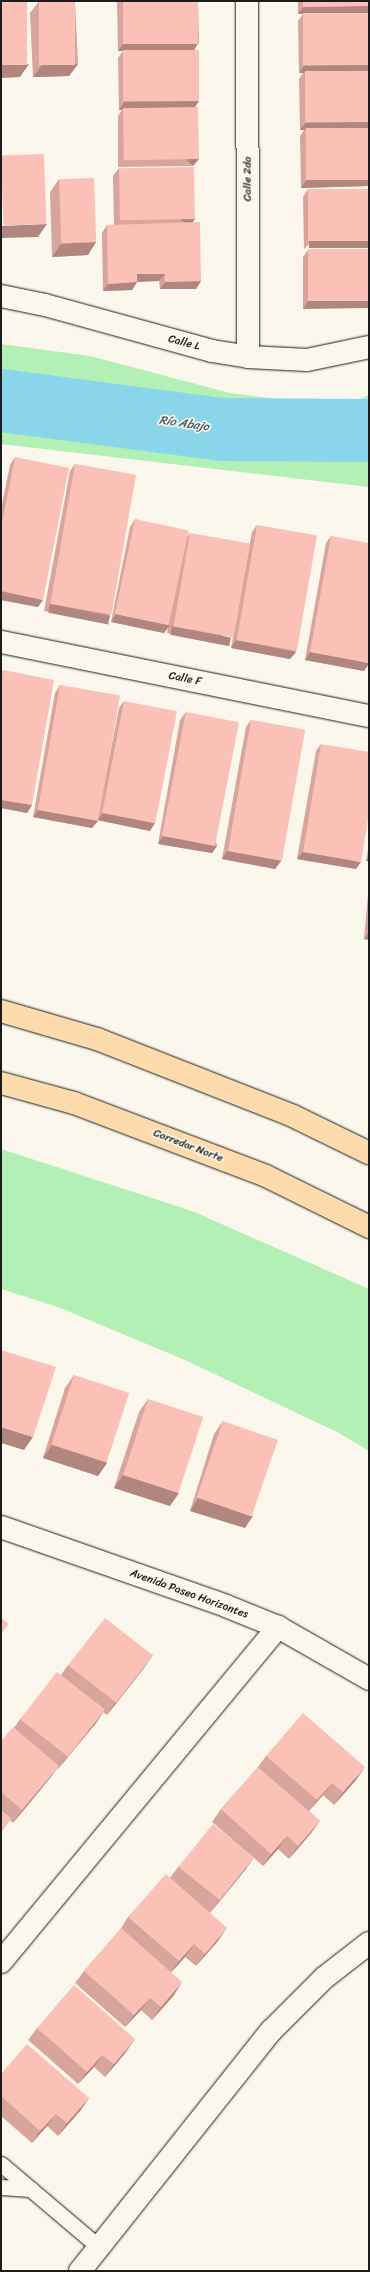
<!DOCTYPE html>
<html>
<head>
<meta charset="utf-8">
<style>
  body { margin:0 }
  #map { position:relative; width:370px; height:2272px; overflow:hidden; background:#fbf7ec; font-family:Sriracha,sans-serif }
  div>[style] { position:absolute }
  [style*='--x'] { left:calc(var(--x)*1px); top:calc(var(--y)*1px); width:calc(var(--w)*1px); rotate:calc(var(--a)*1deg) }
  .green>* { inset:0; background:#b3f0b6 }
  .river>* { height:63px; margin:-31.5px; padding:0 31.5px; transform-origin:31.5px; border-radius:31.5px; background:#89d5e9 }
  .roads { filter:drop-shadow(0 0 1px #1c1c1c) drop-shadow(0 0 1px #1c1c1c) }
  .lane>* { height:15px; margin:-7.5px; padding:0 7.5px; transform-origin:7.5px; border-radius:7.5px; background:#fbf7ec }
  .street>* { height:22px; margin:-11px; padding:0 11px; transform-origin:11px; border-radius:11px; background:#fbf7ec }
  .highway>* { height:22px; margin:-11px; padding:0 11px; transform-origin:11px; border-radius:11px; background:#fedbac }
  .wall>* { inset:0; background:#d8a59d }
  .shaded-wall>* { inset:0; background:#b0867f; transform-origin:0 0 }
  .building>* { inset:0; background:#fbc0b6; transform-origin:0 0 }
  span { translate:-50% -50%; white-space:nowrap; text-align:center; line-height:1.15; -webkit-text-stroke:3.5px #fbf7ec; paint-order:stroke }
  .street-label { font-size:11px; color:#1c1c1c }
  .water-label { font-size:12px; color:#425d64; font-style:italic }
  .frame { position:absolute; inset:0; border:2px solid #1c1c1c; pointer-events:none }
</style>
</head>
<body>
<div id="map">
  <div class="green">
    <div style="clip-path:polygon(1px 344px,90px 356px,230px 393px,293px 401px,358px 400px,369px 395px,369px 487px,1px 444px)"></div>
    <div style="clip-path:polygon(1px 1149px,192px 1211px,369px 1289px,369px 1451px,339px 1433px,185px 1360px,58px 1307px,1px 1289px)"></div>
  </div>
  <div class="river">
    <div style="--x:1;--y:400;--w:223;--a:7.5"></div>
    <div style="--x:222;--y:429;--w:147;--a:0.4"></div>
  </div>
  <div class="roads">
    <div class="lane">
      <div style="--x:1;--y:2164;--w:128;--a:40.3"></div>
      <div style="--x:1;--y:2187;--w:30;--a:4"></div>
    </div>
    <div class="street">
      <div style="--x:247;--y:1;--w:356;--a:89.8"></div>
      <div style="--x:1;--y:296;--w:45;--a:11.6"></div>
      <div style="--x:45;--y:305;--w:173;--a:15.4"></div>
      <div style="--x:212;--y:351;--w:36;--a:9"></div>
      <div style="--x:248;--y:357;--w:59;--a:2.9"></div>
      <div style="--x:307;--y:360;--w:63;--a:-11.8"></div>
      <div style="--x:1;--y:642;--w:375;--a:11.4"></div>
      <div style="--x:1;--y:1527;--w:238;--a:19.3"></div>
      <div style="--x:226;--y:1606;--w:56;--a:22"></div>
      <div style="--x:278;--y:1627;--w:105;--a:29.7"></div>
      <div style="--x:1;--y:1962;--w:435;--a:-50.4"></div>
      <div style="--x:80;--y:2271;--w:308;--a:-51.5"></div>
      <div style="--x:272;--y:2030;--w:74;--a:-45"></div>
      <div style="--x:324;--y:1978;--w:57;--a:-37.9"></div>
    </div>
    <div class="highway">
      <div style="--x:1;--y:1011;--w:100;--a:16.3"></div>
      <div style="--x:97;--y:1039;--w:211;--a:21.4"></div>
      <div style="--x:293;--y:1116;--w:85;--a:26"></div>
      <div style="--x:1;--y:1083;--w:76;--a:15.3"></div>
      <div style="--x:74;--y:1103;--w:205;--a:20.8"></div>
      <div style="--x:266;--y:1176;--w:115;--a:26.3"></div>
    </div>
  </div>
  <div class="wall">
    <div style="clip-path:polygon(39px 1px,75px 1px,78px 64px,69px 76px,33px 77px,30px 13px)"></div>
    <div style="clip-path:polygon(117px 1px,198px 1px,199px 42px,194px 50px,195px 107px,199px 159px,193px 166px,118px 167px,118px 116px,122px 110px,119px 110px,118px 58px,123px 51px,118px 51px)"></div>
    <div style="clip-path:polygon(298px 1px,369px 1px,369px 186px,301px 188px,300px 136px,304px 130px,300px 130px,299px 79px,303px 73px,299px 73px,298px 21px,303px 14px,298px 14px)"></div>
    <div style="clip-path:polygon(119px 168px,193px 223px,201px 281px,196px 289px,160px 289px,159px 281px,137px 282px,132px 290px,103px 291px,102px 233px,107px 225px,114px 225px,113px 176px)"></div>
    <div style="clip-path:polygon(59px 179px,96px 242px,88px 255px,52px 257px,50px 192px)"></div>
    <div style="clip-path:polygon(308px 189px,369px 189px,304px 249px,303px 197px)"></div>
    <div style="clip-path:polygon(369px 249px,303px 309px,303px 257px,308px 250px)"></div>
    <div style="clip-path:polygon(15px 457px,38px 607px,1px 600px,1px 509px,10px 465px)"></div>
    <div style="clip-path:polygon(75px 464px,110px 616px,104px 623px,44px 611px,70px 471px)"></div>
    <div style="clip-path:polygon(135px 519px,188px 536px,190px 533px,226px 645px,167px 633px,168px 628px,164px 633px,111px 622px,130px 527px)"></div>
    <div style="clip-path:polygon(257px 525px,296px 652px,290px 659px,231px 648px,252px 532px)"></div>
    <div style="clip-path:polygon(331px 536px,364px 671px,305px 660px,326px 543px)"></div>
    <div style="clip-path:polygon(3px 670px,32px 805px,27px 813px,1px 808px,1px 674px)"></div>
    <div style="clip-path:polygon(60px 685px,101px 800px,119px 708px,124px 701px,150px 831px,98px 820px,92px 828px,33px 817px,55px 693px)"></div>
    <div style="clip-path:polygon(186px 712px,217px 846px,212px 853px,158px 844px,180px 720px)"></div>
    <div style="clip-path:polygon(251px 720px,281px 861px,275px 869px,222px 859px,246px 727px)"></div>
    <div style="clip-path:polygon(321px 744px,356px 869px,297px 859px,316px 751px)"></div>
    <div style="clip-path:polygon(369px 844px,369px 861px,366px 861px)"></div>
    <div style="clip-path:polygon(369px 883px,369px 940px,364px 939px)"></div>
    <div style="clip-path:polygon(74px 1375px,107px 1463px,98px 1476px,43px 1458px,65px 1388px)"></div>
    <div style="clip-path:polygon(148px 1399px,170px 1506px,114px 1488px,139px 1412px)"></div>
    <div style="clip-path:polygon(223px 1421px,245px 1528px,190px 1511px,214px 1434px)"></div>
    <div style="clip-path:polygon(153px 1655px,144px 1668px,107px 1715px,103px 1712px,96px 1723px,58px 1769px,57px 1768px,50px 1778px,13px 1823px,10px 1820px,1px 1832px,1px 1741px,14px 1728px,20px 1719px,61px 1675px,68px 1665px)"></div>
    <div style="clip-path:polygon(266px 1756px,356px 1780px,334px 1805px,323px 1795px,309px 1811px,320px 1821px,311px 1833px,289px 1859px,278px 1849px,263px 1866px,254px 1858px,245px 1870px,210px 1913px,218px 1941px,196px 1966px,185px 1957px,171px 1972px,174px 1995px,152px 2020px,141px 2010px,125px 2027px,75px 1983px,84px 1971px,120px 1930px,128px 1917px,170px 1878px,178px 1867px,233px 1840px,212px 1822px,221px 1809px,258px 1767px)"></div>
    <div style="clip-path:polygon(37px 2028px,126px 2052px,105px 2077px,94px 2067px,78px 2084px,28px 2040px)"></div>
    <div style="clip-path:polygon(1px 2074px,89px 2098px,80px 2111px,58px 2136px,47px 2126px,32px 2143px,1px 2116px)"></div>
  </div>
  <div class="shaded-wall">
    <div style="clip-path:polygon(369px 6px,369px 14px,298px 14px,303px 7px)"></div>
    <div style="clip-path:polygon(199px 42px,194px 50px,118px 51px,123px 44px)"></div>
    <div style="clip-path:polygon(29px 64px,20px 77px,1px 78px,1px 65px)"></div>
    <div style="clip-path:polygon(78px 64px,69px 76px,33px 77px,42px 65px)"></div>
    <div style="clip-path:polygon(369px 65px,369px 72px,305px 72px,303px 73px,299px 73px,304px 66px)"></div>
    <div style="clip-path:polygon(199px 101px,194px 109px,123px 108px,122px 110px,119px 110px,124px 102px)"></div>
    <div style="clip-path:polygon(369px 122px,369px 130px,306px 128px,304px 130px,300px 130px,305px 123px)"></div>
    <div style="left:199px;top:159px;width:9px;height:76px;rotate:131deg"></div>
    <div style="clip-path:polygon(369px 179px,369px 186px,301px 188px,306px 180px)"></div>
    <div style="left:195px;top:219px;width:9px;height:75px;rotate:126deg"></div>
    <div style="clip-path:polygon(47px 224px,38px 237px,1px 238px,1px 226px)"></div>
    <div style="left:369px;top:240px;width:8px;height:60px;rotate:90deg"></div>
    <div style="clip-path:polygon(96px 242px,88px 255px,52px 257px,61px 244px)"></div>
    <div style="clip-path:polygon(137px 274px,165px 274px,159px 281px,132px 282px)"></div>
    <div style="clip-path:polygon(201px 281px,196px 289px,160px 289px,165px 282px)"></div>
    <div style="clip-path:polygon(137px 282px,132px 290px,103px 291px,108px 284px)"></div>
    <div style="clip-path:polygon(308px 301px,369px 301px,369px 308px,303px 309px)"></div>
    <div style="clip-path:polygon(1px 591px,43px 600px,38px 607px,1px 600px)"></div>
    <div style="left:50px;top:604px;width:61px;height:9px;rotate:11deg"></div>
    <div style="clip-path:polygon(116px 614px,170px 625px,164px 633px,111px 622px)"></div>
    <div style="left:172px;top:626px;width:60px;height:9px;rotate:11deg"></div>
    <div style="clip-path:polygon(236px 640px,296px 652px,290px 659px,231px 648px)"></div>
    <div style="clip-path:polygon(310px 652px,369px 663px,369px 664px,364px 671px,305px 660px)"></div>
    <div style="clip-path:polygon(1px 800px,32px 805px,27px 813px,1px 808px)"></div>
    <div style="clip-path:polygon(38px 810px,98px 821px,92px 828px,33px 817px)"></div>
    <div style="clip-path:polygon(103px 813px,155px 823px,150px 831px,97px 820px)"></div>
    <div style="clip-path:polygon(163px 836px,217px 846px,212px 853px,158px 844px)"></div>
    <div style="clip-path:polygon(227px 851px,281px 861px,275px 869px,222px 859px)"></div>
    <div style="clip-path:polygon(303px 852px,361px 862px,356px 869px,297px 859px)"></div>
    <div style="clip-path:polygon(369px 856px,369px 861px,366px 861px)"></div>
    <div style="clip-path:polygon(369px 932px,369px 940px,364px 939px)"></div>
    <div style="clip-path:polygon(1px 1427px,33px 1437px,24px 1450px,1px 1443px)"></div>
    <div style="clip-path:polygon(52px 1445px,107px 1463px,98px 1476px,43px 1458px)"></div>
    <div style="clip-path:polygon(123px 1475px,179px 1493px,170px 1506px,114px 1488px)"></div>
    <div style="clip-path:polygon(198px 1498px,253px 1516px,245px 1528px,190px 1511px)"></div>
    <div style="clip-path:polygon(153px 1655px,144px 1668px,107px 1715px,115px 1703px)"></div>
    <div style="clip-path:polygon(105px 1710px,96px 1723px,58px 1769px,67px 1757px)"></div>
    <div style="clip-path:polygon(59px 1766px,50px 1778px,13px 1823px,22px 1810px)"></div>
    <div style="clip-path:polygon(365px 1767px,356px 1780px,334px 1805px,343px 1792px)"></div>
    <div style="clip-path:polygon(332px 1783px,323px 1795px,308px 1812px,317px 1800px)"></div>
    <div style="clip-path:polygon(320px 1821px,311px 1833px,289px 1859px,298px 1846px)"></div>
    <div style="clip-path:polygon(287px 1836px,278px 1849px,263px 1866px,271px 1854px)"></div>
    <div style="clip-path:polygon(254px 1857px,245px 1870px,210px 1913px,219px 1901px)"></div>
    <div style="clip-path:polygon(227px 1928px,218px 1941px,196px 1966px,205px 1954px)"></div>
    <div style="clip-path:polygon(194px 1944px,185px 1957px,170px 1974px,179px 1961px)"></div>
    <div style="clip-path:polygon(182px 1982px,174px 1995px,152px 2020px,161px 2007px)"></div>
    <div style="clip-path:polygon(150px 1998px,141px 2010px,125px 2027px,134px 2015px)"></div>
    <div style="clip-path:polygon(135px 2039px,126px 2052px,105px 2077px,114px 2064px)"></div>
    <div style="clip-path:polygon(102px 2055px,94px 2067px,78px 2084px,87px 2072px)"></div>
    <div style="clip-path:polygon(89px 2098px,80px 2111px,58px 2136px,67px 2123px)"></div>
    <div style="clip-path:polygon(56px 2114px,47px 2126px,32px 2143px,40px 2131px)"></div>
  </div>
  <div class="building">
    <div style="left:1px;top:1px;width:26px;height:64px"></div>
    <div style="left:39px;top:1px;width:36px;height:64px"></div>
    <div style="left:123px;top:1px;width:75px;height:43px"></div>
    <div style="clip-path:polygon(303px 1px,369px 1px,369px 6px,303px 7px)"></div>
    <div style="left:369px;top:13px;width:52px;height:66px;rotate:90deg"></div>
    <div style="left:199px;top:50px;width:51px;height:76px;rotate:90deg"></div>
    <div style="left:369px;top:71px;width:51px;height:64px;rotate:90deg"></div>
    <div style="left:198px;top:107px;width:52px;height:75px;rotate:89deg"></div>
    <div style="left:306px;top:128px;width:63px;height:52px"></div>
    <div style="left:44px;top:154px;width:70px;height:43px;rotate:88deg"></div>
    <div style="left:194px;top:167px;width:52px;height:75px;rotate:89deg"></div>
    <div style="left:94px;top:178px;width:64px;height:35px;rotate:88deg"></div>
    <div style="left:308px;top:189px;width:61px;height:52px"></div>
    <div style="clip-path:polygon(200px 222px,201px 281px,165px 282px,165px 274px,137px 274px,137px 282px,108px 284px,107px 225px)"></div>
    <div style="left:369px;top:249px;width:52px;height:61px;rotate:90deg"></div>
    <div style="clip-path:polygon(15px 457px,69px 468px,43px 600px,1px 591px,1px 528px)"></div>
    <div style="left:75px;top:464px;width:62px;height:142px;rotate:10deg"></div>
    <div style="left:135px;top:519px;width:55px;height:97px;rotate:12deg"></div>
    <div style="left:257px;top:525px;width:61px;height:117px;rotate:10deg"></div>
    <div style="left:190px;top:533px;width:61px;height:95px;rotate:10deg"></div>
    <div style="clip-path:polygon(331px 536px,369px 543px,369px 663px,310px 652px)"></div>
    <div style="clip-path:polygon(3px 670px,54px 680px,32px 805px,1px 800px,1px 683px)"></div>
    <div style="left:60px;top:685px;width:61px;height:127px;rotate:10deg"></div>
    <div style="left:124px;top:701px;width:54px;height:114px;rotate:11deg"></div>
    <div style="left:186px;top:712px;width:54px;height:126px;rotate:11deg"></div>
    <div style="left:251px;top:720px;width:55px;height:133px;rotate:10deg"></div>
    <div style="clip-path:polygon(321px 744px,369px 752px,369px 814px,361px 862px,303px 852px)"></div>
    <div style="clip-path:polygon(1px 1350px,56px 1367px,33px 1437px,1px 1427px)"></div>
    <div style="left:74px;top:1375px;width:58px;height:73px;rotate:18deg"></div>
    <div style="left:148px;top:1399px;width:58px;height:80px;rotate:18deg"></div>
    <div style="left:223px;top:1421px;width:58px;height:81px;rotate:19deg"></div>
    <div style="clip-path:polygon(1px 1618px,9px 1624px,1px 1634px)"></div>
    <div style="left:105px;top:1618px;width:61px;height:60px;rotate:38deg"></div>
    <div style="left:57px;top:1672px;width:61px;height:60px;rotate:38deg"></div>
    <div style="clip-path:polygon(303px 1713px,365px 1767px,343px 1792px,332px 1783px,317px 1800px,266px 1756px)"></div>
    <div style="clip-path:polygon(13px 1727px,59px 1766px,22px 1810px,1px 1792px,1px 1741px)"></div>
    <div style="clip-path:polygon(258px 1767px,320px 1821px,298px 1846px,287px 1836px,271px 1854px,221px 1809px)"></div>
    <div style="clip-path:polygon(1px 1810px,11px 1818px,1px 1831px)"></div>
    <div style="left:213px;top:1824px;width:53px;height:55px;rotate:39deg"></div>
    <div style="clip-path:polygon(166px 1874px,227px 1928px,205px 1954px,194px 1944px,179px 1961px,128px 1917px)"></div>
    <div style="clip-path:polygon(121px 1928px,182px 1982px,161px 2007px,150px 1998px,134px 2015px,84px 1971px)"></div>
    <div style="clip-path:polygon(74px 1985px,135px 2039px,114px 2064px,102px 2055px,87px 2072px,37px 2028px)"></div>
    <div style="clip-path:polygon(27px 2044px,89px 2098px,67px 2123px,56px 2114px,40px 2131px,1px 2096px,1px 2074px)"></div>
  </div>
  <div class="street-label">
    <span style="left:248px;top:179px;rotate:-90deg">Calle 2da</span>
    <span style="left:184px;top:343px;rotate:15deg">Calle L</span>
    <span style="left:185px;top:679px;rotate:11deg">Calle F</span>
    <span style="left:188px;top:1146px;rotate:21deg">Corredor Norte</span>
    <span style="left:189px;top:1594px;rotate:20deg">Avenida Paseo Horizontes</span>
  </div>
  <div class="water-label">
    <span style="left:184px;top:424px;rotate:8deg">Río Abajo</span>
  </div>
  <div class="frame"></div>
</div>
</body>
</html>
